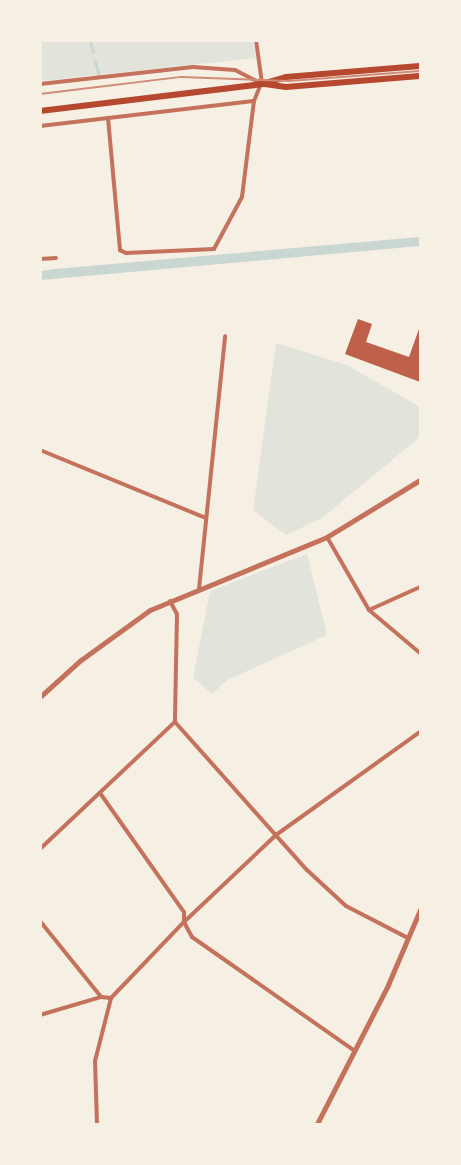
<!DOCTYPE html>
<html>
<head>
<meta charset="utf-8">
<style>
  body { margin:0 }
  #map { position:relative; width:461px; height:1165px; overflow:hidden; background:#f6efe4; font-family:"Nunito Sans",sans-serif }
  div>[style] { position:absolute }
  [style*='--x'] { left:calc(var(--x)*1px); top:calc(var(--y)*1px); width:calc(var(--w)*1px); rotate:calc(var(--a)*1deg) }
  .green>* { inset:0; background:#e2e4dc }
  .water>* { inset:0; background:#c9d6d2 }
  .stream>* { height:3px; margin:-1.5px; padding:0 1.5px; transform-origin:1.5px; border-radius:1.5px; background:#c9d6d2 }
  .building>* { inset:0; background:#bf614a }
  .minor>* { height:4px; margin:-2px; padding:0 2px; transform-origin:2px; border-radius:2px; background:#c5725c }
  .tertiary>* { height:4.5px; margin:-2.25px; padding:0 2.25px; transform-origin:2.25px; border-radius:2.25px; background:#c5725c }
  .primary>* { height:6px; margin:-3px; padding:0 3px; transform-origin:3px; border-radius:3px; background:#b5482f }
  .tram>* { height:1.5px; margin:-0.75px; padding:0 0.75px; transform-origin:0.75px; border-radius:0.75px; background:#cf8b77 }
  span { translate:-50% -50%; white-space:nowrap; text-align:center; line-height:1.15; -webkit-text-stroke:4.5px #f6efe4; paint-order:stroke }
  .frame { position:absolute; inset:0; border:42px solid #f6efe4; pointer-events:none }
</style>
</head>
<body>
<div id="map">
  <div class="green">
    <div style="clip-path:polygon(40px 41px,253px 41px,256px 58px,41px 81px)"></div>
    <div style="clip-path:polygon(276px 343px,347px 365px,420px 407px,420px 437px,322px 518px,286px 535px,253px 510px)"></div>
    <div style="clip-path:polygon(307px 554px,327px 635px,227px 680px,212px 694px,193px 678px,210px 591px)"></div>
  </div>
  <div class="water">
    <div style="clip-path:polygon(420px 237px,420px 246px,41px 280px,41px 271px,55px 269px)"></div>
  </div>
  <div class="stream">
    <div style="--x:90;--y:40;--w:12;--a:76"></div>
    <div style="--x:95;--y:61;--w:16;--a:76"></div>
  </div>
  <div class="building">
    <div style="clip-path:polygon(358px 319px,372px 324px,366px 342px,409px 357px,420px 326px,420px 382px,345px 354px)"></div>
  </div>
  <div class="minor">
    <div style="--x:256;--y:40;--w:43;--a:82.1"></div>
    <div style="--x:40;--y:84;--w:154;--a:-6.3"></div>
    <div style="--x:193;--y:67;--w:42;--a:4.1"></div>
    <div style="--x:235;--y:70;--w:29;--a:27"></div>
    <div style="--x:254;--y:101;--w:18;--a:-68"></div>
    <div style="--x:108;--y:118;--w:133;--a:84.8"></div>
    <div style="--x:120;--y:250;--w:7;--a:27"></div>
    <div style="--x:126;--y:253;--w:88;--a:-2.6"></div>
    <div style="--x:214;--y:249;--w:59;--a:-61.7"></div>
    <div style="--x:242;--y:197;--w:97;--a:-82.9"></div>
    <div style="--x:40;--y:126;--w:215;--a:-6.7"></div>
    <div style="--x:40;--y:259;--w:16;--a:-4"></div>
    <div style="--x:40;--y:450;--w:179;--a:22.3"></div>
    <div style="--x:327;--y:537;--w:84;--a:60.1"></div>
    <div style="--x:369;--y:610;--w:67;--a:40.1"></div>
    <div style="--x:199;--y:589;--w:254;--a:-84.1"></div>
    <div style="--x:170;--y:601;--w:15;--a:62"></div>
    <div style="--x:177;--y:614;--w:108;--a:91.1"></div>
    <div style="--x:175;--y:722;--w:198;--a:48.3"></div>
    <div style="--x:307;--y:870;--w:53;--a:42.7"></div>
    <div style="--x:346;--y:906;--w:70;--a:27.3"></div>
    <div style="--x:369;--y:610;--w:56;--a:-24.3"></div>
    <div style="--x:100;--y:793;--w:146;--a:54.8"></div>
    <div style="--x:184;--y:912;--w:10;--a:90"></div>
    <div style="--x:184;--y:922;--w:17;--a:62"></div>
    <div style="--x:192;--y:937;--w:199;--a:35"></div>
    <div style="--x:40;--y:849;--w:185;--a:-43.3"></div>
    <div style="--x:40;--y:921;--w:97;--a:51.2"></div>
    <div style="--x:40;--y:1015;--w:64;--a:-16.4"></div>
    <div style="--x:101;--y:997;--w:10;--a:6"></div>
    <div style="--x:97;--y:1124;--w:63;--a:-91.8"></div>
    <div style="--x:95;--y:1061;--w:65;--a:-75.7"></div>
    <div style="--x:111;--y:998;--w:105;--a:-46.2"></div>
    <div style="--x:184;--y:922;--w:127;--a:-43.4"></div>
    <div style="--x:276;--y:835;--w:177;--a:-35.6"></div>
  </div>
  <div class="tertiary">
    <div style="--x:40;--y:697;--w:55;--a:-42.1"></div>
    <div style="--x:81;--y:660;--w:85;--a:-35.9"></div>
    <div style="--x:150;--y:610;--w:191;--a:-22.4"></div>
    <div style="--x:327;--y:537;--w:109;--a:-31.5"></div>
    <div style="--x:317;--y:1124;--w:156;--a:-62.9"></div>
    <div style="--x:388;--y:985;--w:82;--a:-66.9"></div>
  </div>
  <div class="primary">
    <div style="--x:265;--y:84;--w:21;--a:8"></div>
    <div style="--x:286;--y:87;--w:134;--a:-4.7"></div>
    <div style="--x:40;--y:111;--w:224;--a:-6.9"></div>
    <div style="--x:262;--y:84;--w:25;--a:-16"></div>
    <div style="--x:286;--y:77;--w:134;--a:-4.7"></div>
  </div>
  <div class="tram">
    <div style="--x:40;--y:94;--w:142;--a:-6.9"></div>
    <div style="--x:181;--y:77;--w:108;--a:2.1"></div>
    <div style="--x:289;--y:81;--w:131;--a:-4.4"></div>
  </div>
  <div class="frame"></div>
</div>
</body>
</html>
